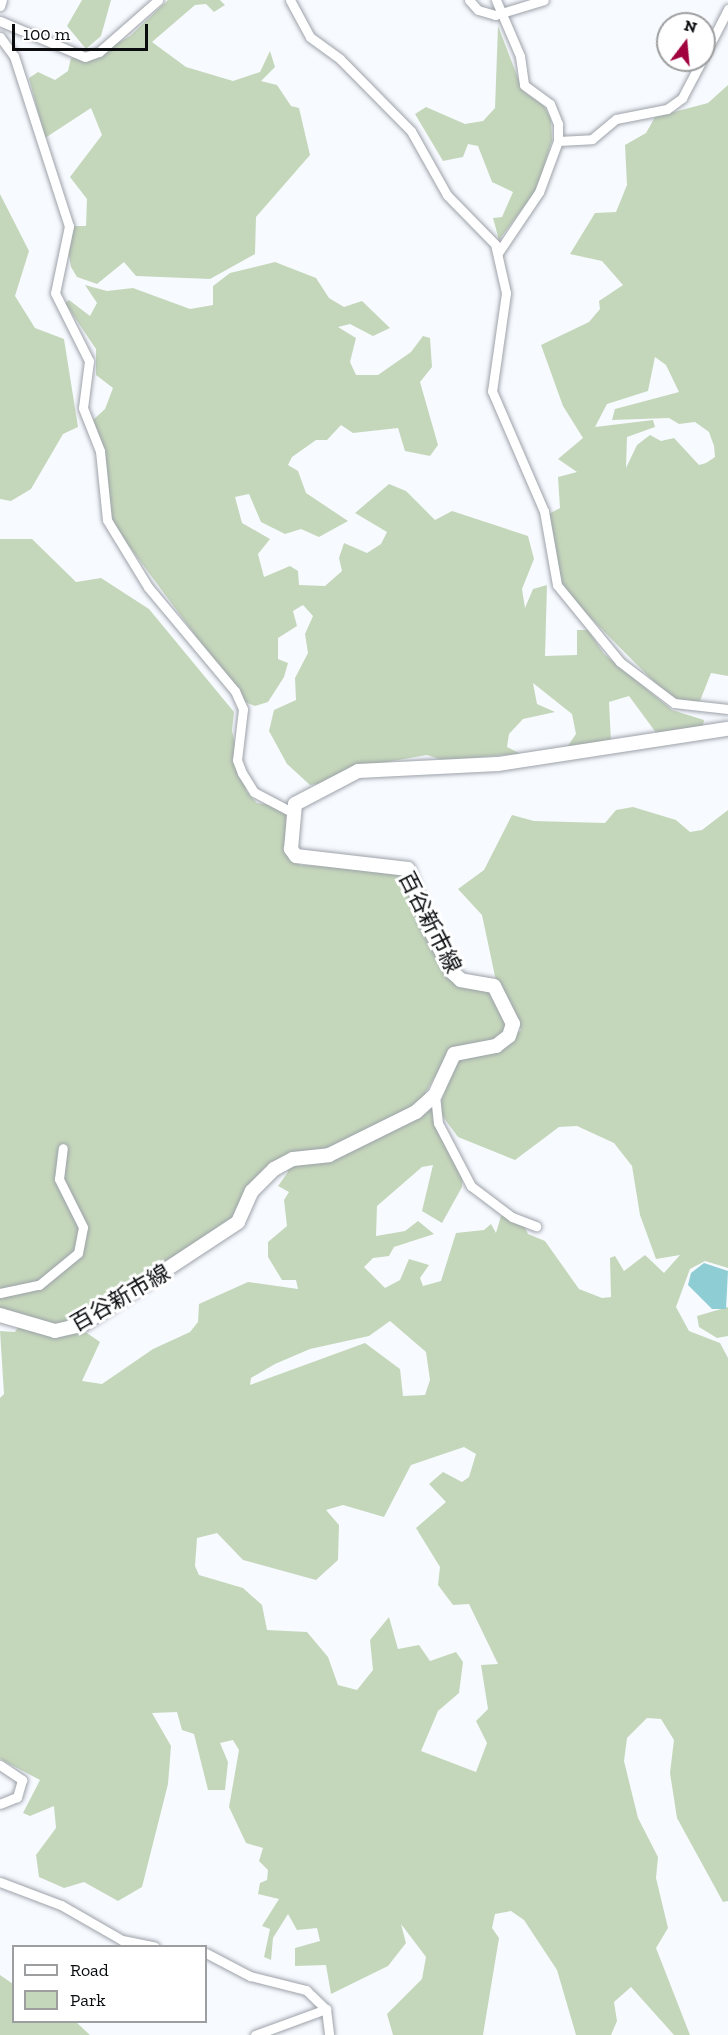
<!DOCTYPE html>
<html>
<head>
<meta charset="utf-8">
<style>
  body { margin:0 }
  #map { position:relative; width:728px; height:2035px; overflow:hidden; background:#f7faff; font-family:"Zilla Slab","Noto Sans JP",serif }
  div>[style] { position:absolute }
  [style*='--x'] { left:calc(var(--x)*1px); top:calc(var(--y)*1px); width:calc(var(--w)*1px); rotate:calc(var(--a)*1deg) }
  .green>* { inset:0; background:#c5d7bb }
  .water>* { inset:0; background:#8fcdd5 }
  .roads { filter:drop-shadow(0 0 2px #9da2a9) drop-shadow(0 0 2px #9da2a9) }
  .street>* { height:9px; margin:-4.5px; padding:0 4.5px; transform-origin:4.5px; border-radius:4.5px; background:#fff }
  .secondary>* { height:14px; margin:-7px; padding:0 7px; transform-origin:7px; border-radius:7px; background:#fff }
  span { translate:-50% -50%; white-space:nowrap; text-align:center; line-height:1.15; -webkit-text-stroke:6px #fff; paint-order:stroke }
  .street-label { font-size:22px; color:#0a0c0e }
  .legend { position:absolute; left:12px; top:1945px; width:195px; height:78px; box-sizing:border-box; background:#fff; border:2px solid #9d9e9f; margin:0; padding:8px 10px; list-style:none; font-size:18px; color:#0a0c0e }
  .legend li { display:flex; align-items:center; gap:12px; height:30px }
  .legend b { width:30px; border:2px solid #9d9e9f }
  .north { position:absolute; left:656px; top:12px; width:60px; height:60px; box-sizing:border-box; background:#fff; border:2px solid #9d9e9f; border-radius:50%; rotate:16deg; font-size:16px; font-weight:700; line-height:24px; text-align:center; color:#0a0c0e }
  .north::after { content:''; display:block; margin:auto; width:21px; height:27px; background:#a1033f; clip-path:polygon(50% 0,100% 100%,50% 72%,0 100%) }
  .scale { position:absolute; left:12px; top:24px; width:136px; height:27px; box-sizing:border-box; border:3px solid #0a0c0e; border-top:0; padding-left:8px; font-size:18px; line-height:21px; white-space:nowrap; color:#0a0c0e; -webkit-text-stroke:4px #fff; paint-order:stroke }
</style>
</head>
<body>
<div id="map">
  <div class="green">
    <div style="clip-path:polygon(82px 0,111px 0,101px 36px,86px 49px,67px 26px)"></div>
    <div style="clip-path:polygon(168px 0,220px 0,225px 5px,214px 12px,206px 4px,195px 5px,152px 42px,186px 67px,233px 81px,260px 72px,270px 51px,275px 67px,261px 81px,277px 85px,291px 106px,299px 108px,310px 155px,256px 217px,255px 254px,210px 279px,136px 276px,124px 262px,97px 284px,77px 277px,71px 267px,68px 250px,74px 226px,86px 226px,87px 199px,70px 177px,102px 135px,91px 108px,45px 138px,29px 78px,38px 72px,55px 80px,68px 71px,71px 58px,92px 58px,130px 36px)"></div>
    <div style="clip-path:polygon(498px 26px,523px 91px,544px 106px,551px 119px,552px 141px,537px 189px,499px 240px,493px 218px,502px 217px,513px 192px,492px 182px,478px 146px,468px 144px,463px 157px,443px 161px,415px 114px,426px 107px,465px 124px,483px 121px,495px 108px)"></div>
    <div style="clip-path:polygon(evenodd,728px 85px,728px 676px,711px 673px,698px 706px,669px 697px,562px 589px,547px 515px,560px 508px,558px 477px,577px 472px,558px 459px,583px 438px,563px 406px,541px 345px,589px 322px,600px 309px,599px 301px,623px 285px,602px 261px,570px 254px,595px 213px,616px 212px,627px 185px,625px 145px,646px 133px,655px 117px,708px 103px,728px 85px,655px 357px,666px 365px,679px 392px,615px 409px,612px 420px,669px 418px,679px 424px,695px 422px,709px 432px,714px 446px,715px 457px,706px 463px,699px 465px,674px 438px,661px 441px,650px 435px,637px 445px,626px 468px,627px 437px,655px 427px,653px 420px,595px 427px,607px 404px,648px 391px,655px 357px)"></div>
    <div style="clip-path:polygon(0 194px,29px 251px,15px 296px,35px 328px,64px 339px,78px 427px,63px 434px,31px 489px,11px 501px,0 499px)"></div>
    <div style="clip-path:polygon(275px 262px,316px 278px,329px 298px,344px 307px,362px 301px,390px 328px,373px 336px,350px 324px,338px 327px,356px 338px,350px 362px,356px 375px,378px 375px,411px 352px,423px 336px,430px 338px,432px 367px,420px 382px,438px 445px,430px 456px,405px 451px,398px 428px,353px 433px,341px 425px,327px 440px,316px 440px,292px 457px,288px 465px,298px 471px,306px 493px,348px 521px,319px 537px,301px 529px,285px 534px,261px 522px,249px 494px,235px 497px,242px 523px,270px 539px,258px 554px,264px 577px,290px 566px,298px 571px,299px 585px,325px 586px,342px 571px,339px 558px,344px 543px,367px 553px,381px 544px,387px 532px,355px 513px,389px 484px,406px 491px,435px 520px,452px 511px,528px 536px,534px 559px,522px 589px,525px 608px,533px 589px,547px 585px,545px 656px,577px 655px,577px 630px,588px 630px,604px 654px,672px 710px,704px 720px,702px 730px,657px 734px,629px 696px,609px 702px,611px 742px,567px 747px,576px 734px,572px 714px,533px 683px,537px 704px,555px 712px,523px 719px,509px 734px,507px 747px,521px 754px,442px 760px,427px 755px,358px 767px,332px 782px,310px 785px,287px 764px,269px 731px,274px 710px,296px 700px,295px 678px,308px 653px,305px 634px,313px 616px,303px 605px,293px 611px,297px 626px,278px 638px,278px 659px,288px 663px,284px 677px,268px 702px,255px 706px,245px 702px,117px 530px,107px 506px,93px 420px,105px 409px,113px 388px,96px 375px,96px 349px,65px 303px,69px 300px,90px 316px,97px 303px,85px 285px,107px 291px,133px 288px,190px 309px,213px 305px,213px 286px,230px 273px)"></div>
    <div style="clip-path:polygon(0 539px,32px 539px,76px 582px,101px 578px,149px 609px,234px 712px,232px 731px,247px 792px,257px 803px,286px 807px,286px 853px,300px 865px,406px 870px,414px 910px,448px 970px,494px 990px,510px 1022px,505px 1036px,450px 1050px,418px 1106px,353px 1143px,277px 1161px,237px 1219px,104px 1305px,88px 1310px,83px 1319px,56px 1326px,0 1308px)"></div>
    <div style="clip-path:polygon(evenodd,633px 807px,676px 820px,690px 832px,702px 830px,728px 810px,728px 1268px,705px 1261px,690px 1269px,676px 1307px,689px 1331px,720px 1343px,728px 1358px,728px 1901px,723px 1902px,677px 1818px,670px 1773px,674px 1740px,661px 1719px,647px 1718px,627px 1738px,624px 1761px,638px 1818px,658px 1857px,656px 1878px,668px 1928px,656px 1948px,690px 2035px,674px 2035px,631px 1987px,614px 2002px,617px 2021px,611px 2035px,576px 2035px,557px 1970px,524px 1920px,511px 1911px,495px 1914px,492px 1928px,499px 1938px,483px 2035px,393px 2035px,387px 2014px,422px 1979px,426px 1957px,401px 1924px,406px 1943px,388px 1966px,331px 1994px,326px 1965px,295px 1966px,295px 1948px,320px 1941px,317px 1928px,297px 1930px,288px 1914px,273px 1938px,271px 1960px,264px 1957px,270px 1929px,262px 1926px,279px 1899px,258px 1894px,260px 1883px,267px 1880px,268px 1870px,259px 1861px,263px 1848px,246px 1843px,229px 1807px,239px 1750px,233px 1740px,220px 1743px,228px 1762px,225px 1790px,208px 1790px,194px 1734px,182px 1730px,177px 1712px,152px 1713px,171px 1746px,168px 1784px,142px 1887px,118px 1901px,84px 1882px,64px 1888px,39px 1877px,36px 1855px,56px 1828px,54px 1806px,30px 1816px,23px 1813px,40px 1780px,0 1759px,0 1398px,4px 1394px,0 1331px,15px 1332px,21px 1323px,84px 1331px,100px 1342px,82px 1381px,102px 1384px,153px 1349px,190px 1332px,198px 1322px,199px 1304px,248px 1282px,298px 1289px,296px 1280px,282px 1280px,268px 1257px,268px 1242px,287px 1226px,284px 1200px,289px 1192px,278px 1186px,288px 1172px,285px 1165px,309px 1160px,432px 1099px,439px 1135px,463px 1165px,462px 1187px,442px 1223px,422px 1211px,433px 1165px,422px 1167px,377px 1206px,376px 1236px,405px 1231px,418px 1221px,434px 1234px,394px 1247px,389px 1256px,373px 1258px,364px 1267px,385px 1288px,400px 1280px,409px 1259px,429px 1265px,420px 1278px,423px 1286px,441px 1281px,456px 1233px,484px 1230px,491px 1224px,496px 1233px,501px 1216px,519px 1215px,528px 1234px,545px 1241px,579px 1289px,602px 1298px,611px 1297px,610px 1258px,615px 1256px,624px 1271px,645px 1255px,664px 1273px,680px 1255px,656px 1259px,640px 1215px,632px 1166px,614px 1143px,577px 1126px,559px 1127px,515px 1160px,458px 1137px,438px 1110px,457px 1059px,504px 1045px,521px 1030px,496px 981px,482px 915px,458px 889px,484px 870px,512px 815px,534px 821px,605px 823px,616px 810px,633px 807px,390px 1321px,426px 1352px,430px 1380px,425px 1395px,403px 1396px,400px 1369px,365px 1343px,250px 1385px,251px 1378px,275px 1364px,310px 1349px,369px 1336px,390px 1321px,633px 807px,464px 1447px,476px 1454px,469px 1477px,462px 1482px,443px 1472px,429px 1484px,446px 1502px,416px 1528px,440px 1567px,438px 1585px,453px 1605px,469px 1604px,498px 1664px,481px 1665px,488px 1709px,476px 1721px,487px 1743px,476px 1772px,421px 1751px,438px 1711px,459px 1693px,463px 1662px,456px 1652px,430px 1661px,419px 1645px,398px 1649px,389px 1617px,370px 1640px,373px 1670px,357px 1690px,338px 1685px,328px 1657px,307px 1632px,267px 1630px,262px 1605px,243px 1588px,199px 1575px,195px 1566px,197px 1538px,217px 1533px,243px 1560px,316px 1580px,338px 1560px,339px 1525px,326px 1510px,343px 1505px,384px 1517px,411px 1465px,464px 1447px)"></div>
    <div style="clip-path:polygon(728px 1307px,728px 1336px,717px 1338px,699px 1327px,697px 1316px)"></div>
    <div style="clip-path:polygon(0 1975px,13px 1984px,14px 2022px,76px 2022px,90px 2035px,0 2035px)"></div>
  </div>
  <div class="water">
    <div style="clip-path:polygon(704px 1263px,728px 1271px,726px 1309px,712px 1309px,688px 1285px,691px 1273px)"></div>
  </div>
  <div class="roads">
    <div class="street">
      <div style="--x:290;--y:0;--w:42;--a:61.6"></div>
      <div style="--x:310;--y:37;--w:37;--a:36"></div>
      <div style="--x:340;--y:59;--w:101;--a:45.4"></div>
      <div style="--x:411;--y:131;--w:73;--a:60.6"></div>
      <div style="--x:447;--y:195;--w:69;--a:45.6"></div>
      <div style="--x:495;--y:244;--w:50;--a:77.3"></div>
      <div style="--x:506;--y:293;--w:99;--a:98.1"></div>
      <div style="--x:492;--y:391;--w:131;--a:66.6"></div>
      <div style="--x:544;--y:511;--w:75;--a:80"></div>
      <div style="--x:557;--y:585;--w:99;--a:50.7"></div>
      <div style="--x:620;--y:662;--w:68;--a:37.2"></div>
      <div style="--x:674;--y:703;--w:54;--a:6.3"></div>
      <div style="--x:469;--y:0;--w:13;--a:48"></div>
      <div style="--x:478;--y:10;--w:18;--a:16"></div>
      <div style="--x:495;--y:15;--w:51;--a:-17"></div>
      <div style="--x:496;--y:0;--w:61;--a:66.8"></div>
      <div style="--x:520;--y:56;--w:29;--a:82"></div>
      <div style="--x:524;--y:85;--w:32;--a:36"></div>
      <div style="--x:550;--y:104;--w:22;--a:68"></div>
      <div style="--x:558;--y:124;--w:17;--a:90"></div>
      <div style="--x:558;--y:141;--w:54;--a:110.4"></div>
      <div style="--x:539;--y:192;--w:73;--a:123.9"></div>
      <div style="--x:0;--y:6;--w:6;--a:-72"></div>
      <div style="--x:0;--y:21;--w:92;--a:23"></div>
      <div style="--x:85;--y:57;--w:15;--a:-20"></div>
      <div style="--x:99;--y:52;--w:79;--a:-41.4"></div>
      <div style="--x:0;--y:37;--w:24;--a:54"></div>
      <div style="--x:14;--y:56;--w:179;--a:72.1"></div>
      <div style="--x:69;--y:226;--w:68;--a:101.8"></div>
      <div style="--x:55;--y:293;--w:76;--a:63.4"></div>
      <div style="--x:89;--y:361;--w:47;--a:97.3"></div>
      <div style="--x:83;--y:408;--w:46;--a:68.4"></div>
      <div style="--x:100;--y:451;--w:69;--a:84.2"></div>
      <div style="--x:107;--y:520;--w:79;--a:58.5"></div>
      <div style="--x:148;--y:587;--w:136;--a:50.1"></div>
      <div style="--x:235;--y:691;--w:20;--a:66"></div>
      <div style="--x:243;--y:709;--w:51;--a:96.7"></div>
      <div style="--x:237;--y:760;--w:14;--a:69"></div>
      <div style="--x:242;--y:773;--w:22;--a:58"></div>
      <div style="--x:254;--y:792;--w:43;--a:27.8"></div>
      <div style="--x:704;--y:56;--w:53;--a:-62.9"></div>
      <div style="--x:558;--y:141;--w:34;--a:-3"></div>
      <div style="--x:592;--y:139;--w:31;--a:-40"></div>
      <div style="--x:616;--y:119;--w:52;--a:-11.1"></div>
      <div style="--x:667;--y:109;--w:19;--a:-36"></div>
      <div style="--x:682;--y:98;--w:43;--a:-62.2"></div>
      <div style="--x:435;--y:1095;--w:28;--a:84"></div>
      <div style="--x:438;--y:1123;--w:71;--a:62.4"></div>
      <div style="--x:471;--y:1186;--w:51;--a:37.1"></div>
      <div style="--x:512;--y:1217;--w:26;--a:21"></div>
      <div style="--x:0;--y:1293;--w:40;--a:-12"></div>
      <div style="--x:39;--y:1285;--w:50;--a:-39.4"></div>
      <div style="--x:78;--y:1253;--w:26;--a:-79"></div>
      <div style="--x:83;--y:1227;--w:54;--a:-116.6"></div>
      <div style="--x:59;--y:1179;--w:31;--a:-83"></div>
      <div style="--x:0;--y:1765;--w:27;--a:34"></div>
      <div style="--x:22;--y:1780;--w:18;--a:106"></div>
      <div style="--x:17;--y:1797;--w:18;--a:158"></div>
      <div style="--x:0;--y:1882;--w:65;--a:20.7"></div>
      <div style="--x:61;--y:1905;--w:70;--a:29.8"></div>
      <div style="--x:122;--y:1940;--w:33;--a:11"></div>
      <div style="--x:206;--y:1953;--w:50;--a:27.6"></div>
      <div style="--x:250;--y:1976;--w:58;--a:14"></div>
      <div style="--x:306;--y:1990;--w:28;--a:44"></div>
      <div style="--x:326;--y:2009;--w:26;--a:83"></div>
      <div style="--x:255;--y:2035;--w:76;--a:-20.1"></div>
    </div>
    <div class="secondary">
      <div style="--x:0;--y:1315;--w:57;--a:16.2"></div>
      <div style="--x:55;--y:1331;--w:28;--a:-13"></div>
      <div style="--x:82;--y:1325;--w:187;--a:-33.4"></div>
      <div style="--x:238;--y:1222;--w:34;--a:-66"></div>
      <div style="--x:252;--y:1191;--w:31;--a:-45"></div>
      <div style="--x:274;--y:1169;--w:21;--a:-28"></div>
      <div style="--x:293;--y:1159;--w:36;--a:-6"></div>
      <div style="--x:329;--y:1155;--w:97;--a:-26.3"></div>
      <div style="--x:416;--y:1112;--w:25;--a:-42"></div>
      <div style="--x:435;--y:1095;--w:45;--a:-65.1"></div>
      <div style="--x:454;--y:1054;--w:43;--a:-10.8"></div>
      <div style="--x:496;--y:1046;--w:16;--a:-38"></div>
      <div style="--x:509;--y:1036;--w:13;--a:-72"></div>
      <div style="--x:513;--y:1024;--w:42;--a:-116.6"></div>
      <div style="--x:494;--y:986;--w:34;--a:-170"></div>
      <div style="--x:461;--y:980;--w:12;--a:-138"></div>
      <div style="--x:452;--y:972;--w:56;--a:-117.5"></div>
      <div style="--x:426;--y:922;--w:56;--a:-108.8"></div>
      <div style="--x:408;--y:869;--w:113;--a:-173.4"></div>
      <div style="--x:296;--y:856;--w:9;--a:-126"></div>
      <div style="--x:291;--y:849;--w:45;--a:-84.9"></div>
      <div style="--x:295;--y:804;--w:71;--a:-27.6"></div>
      <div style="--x:358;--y:771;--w:140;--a:-2.9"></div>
      <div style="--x:498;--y:764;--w:233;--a:-8.7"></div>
    </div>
  </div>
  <div class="street-label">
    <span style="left:430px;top:922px;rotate:63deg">百谷新市線</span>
    <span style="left:120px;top:1298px;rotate:-30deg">百谷新市線</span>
  </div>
  <ul class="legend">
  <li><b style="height:8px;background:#fff"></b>Road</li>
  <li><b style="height:16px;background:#c5d7bb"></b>Park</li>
  </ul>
  <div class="north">N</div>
  <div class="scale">100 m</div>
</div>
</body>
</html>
